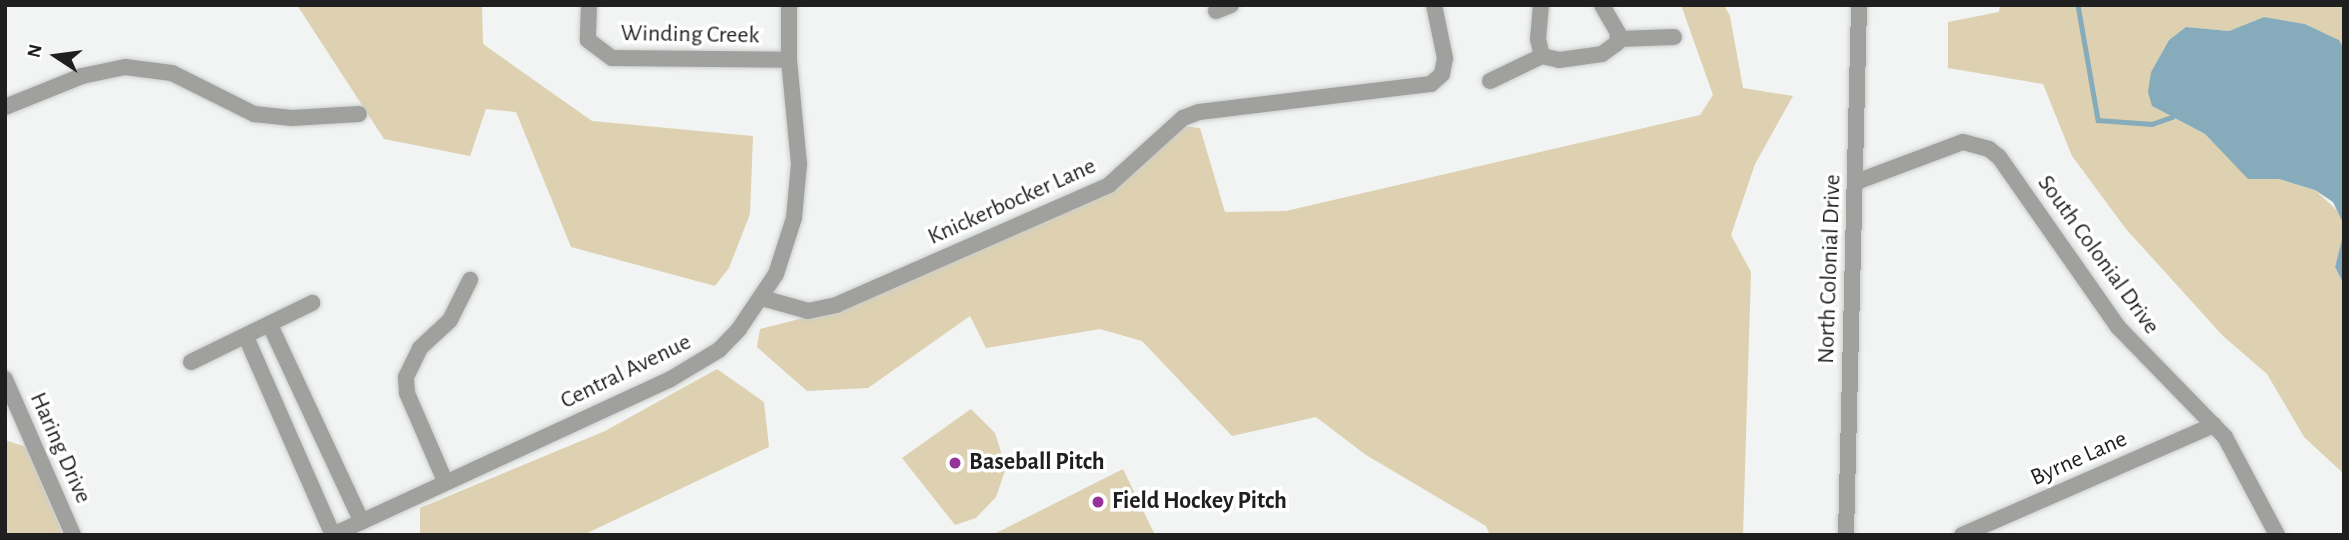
<!DOCTYPE html>
<html>
<head>
<meta charset="utf-8">
<style>
  body { margin:0 }
  #map { position:relative; width:2349px; height:540px; overflow:hidden; background:#f1f4f2; font-family:"Alegreya Sans",sans-serif }
  div>[style] { position:absolute }
  [style*='--x'] { left:calc(var(--x)*1px); top:calc(var(--y)*1px); width:calc(var(--w)*1px); rotate:calc(var(--a)*1deg) }
  .green>* { inset:0; background:#ddd1b2 }
  .water>* { inset:0; background:#86acbb }
  .stream>* { height:4.5px; margin:-2.25px; padding:0 2.25px; transform-origin:2.25px; border-radius:2.25px; background:#86acbb }
  .roads { filter:drop-shadow(0 0 2px #cbcecc) drop-shadow(0 0 2px #cbcecc) }
  .minor>* { height:16px; margin:-8px; padding:0 8px; transform-origin:8px; border-radius:8px; background:#a0a09f }
  .dots>* { width:19px; height:19px; translate:-50% -50%; box-sizing:border-box; border:4px solid #fff; border-radius:50% }
  span { translate:-50% -50%; white-space:nowrap; text-align:center; line-height:1.15; -webkit-text-stroke:7px #fff; paint-order:stroke }
  .street-label { font-size:24px; color:#1e1f1e }
  .poi-label { font-size:24px; color:#1e1f1e; font-weight:700 }
  .left { translate:0 -50%; text-align:left }
  .frame { position:absolute; inset:0; border:7px solid #1e1f1e; pointer-events:none }
  .north { position:absolute; left:21px; top:21px; width:70px; height:70px; -webkit-text-stroke:5px #fff; paint-order:stroke; rotate:283deg; font-size:19px; font-weight:700; line-height:28px; text-align:center; color:#1e1f1e }
  .north::after { content:''; display:block; margin:auto; width:24px; height:32px; background:#1e1f1e; clip-path:polygon(50% 0,100% 100%,50% 72%,0 100%) }
</style>
</head>
<body>
<div id="map">
  <div class="green">
    <div style="clip-path:polygon(297px 5px,482px 5px,483px 44px,592px 121px,753px 136px,750px 214px,729px 268px,715px 286px,571px 247px,516px 112px,486px 109px,470px 156px,384px 139px)"></div>
    <div style="clip-path:polygon(1681px 5px,1724px 5px,1730px 16px,1743px 88px,1793px 96px,1755px 164px,1731px 235px,1751px 272px,1743px 535px,1490px 535px,1486px 526px,1366px 455px,1316px 417px,1232px 436px,1142px 341px,1100px 329px,986px 348px,970px 316px,868px 388px,807px 391px,757px 347px,760px 329px,803px 318px,1107px 194px,1184px 126px,1200px 128px,1225px 212px,1286px 211px,1700px 115px,1713px 95px)"></div>
    <div style="clip-path:polygon(2000px 5px,2344px 5px,2344px 49px,2339px 40px,2305px 24px,2264px 17px,2229px 31px,2186px 27px,2169px 40px,2151px 72px,2152px 106px,2205px 134px,2248px 178px,2279px 179px,2315px 190px,2341px 214px,2344px 231px,2335px 267px,2344px 286px,2344px 474px,2304px 437px,2267px 374px,2223px 336px,2126px 229px,2072px 156px,2043px 84px,1948px 68px,1948px 22px,1999px 12px)"></div>
    <div style="clip-path:polygon(717px 369px,764px 402px,769px 447px,583px 535px,420px 535px,420px 508px,605px 431px)"></div>
    <div style="clip-path:polygon(971px 409px,995px 433px,1006px 468px,996px 497px,976px 518px,955px 525px,902px 458px)"></div>
    <div style="clip-path:polygon(5px 440px,26px 447px,63px 535px,5px 535px)"></div>
    <div style="clip-path:polygon(1123px 469px,1155px 535px,992px 535px)"></div>
  </div>
  <div class="water">
    <div style="clip-path:polygon(2264px 17px,2305px 24px,2339px 40px,2344px 49px,2344px 225px,2333px 202px,2315px 190px,2279px 179px,2248px 179px,2205px 134px,2152px 106px,2148px 92px,2151px 72px,2169px 40px,2186px 27px,2229px 31px)"></div>
    <div style="clip-path:polygon(2344px 231px,2344px 285px,2335px 267px)"></div>
  </div>
  <div class="stream">
    <div style="--x:2078;--y:5;--w:117;--a:80.1"></div>
    <div style="--x:2098;--y:120;--w:54;--a:4.2"></div>
    <div style="--x:2152;--y:124;--w:21;--a:-19"></div>
  </div>
  <div class="roads">
    <div class="minor">
      <div style="--x:589;--y:5;--w:35;--a:92"></div>
      <div style="--x:588;--y:40;--w:30;--a:37"></div>
      <div style="--x:612;--y:58;--w:177;--a:0.6"></div>
      <div style="--x:1541;--y:5;--w:34;--a:95"></div>
      <div style="--x:1538;--y:39;--w:17;--a:77"></div>
      <div style="--x:1542;--y:56;--w:17;--a:13"></div>
      <div style="--x:1559;--y:60;--w:43;--a:-7.9"></div>
      <div style="--x:1602;--y:54;--w:19;--a:-36"></div>
      <div style="--x:1617;--y:43;--w:10;--a:-84"></div>
      <div style="--x:1618;--y:33;--w:32;--a:-120"></div>
      <div style="--x:1216;--y:11;--w:16;--a:-22"></div>
      <div style="--x:1618;--y:39;--w:56;--a:-2"></div>
      <div style="--x:1490;--y:81;--w:58;--a:-25.7"></div>
      <div style="--x:5;--y:107;--w:83;--a:-21.9"></div>
      <div style="--x:82;--y:76;--w:44;--a:-11.8"></div>
      <div style="--x:125;--y:67;--w:47;--a:7.3"></div>
      <div style="--x:172;--y:73;--w:92;--a:26.6"></div>
      <div style="--x:254;--y:114;--w:38;--a:6"></div>
      <div style="--x:292;--y:118;--w:67;--a:-3.4"></div>
      <div style="--x:1856;--y:182;--w:114;--a:-20.5"></div>
      <div style="--x:1963;--y:142;--w:27;--a:15"></div>
      <div style="--x:1989;--y:149;--w:13;--a:39"></div>
      <div style="--x:1999;--y:157;--w:208;--a:55"></div>
      <div style="--x:2118;--y:327;--w:153;--a:45.8"></div>
      <div style="--x:2225;--y:437;--w:111;--a:62"></div>
      <div style="--x:762;--y:298;--w:48;--a:15.8"></div>
      <div style="--x:808;--y:311;--w:29;--a:-12"></div>
      <div style="--x:836;--y:305;--w:298;--a:-23.7"></div>
      <div style="--x:1109;--y:185;--w:100;--a:-42.2"></div>
      <div style="--x:1183;--y:118;--w:17;--a:-21"></div>
      <div style="--x:1199;--y:112;--w:234;--a:-6.9"></div>
      <div style="--x:1431;--y:84;--w:15;--a:-42"></div>
      <div style="--x:1442;--y:74;--w:16;--a:-79"></div>
      <div style="--x:1445;--y:58;--w:54;--a:-101.7"></div>
      <div style="--x:270;--y:325;--w:217;--a:65"></div>
      <div style="--x:246;--y:337;--w:216;--a:66.3"></div>
      <div style="--x:191;--y:362;--w:135;--a:-26"></div>
      <div style="--x:5;--y:379;--w:170;--a:66.4"></div>
      <div style="--x:445;--y:481;--w:96;--a:-113.4"></div>
      <div style="--x:407;--y:393;--w:16;--a:-94"></div>
      <div style="--x:406;--y:377;--w:32;--a:-64"></div>
      <div style="--x:420;--y:348;--w:41;--a:-43"></div>
      <div style="--x:450;--y:320;--w:45;--a:-63.4"></div>
      <div style="--x:333;--y:535;--w:370;--a:-24.8"></div>
      <div style="--x:669;--y:380;--w:58;--a:-31"></div>
      <div style="--x:719;--y:350;--w:29;--a:-46"></div>
      <div style="--x:739;--y:329;--w:66;--a:-56.1"></div>
      <div style="--x:776;--y:274;--w:59;--a:-72.2"></div>
      <div style="--x:794;--y:218;--w:54;--a:-84.7"></div>
      <div style="--x:799;--y:164;--w:104;--a:-95.5"></div>
      <div style="--x:789;--y:60;--w:55;--a:-90"></div>
      <div style="--x:1846;--y:535;--w:530;--a:-88.59"></div>
      <div style="--x:1962;--y:535;--w:275;--a:-23.6"></div>
    </div>
  </div>
  <div class="dots">
    <div style="left:955px;top:463px;background:#95339b"></div>
    <div style="left:1098px;top:502px;background:#95339b"></div>
  </div>
  <div class="street-label">
    <span style="left:690px;top:35px;rotate:1deg">Winding Creek</span>
    <span style="left:1012px;top:202px;rotate:-24deg">Knickerbocker Lane</span>
    <span style="left:2098px;top:255px;rotate:54deg">South Colonial Drive</span>
    <span style="left:1830px;top:269px;rotate:-88deg">North Colonial Drive</span>
    <span style="left:626px;top:372px;rotate:-26deg">Central Avenue</span>
    <span style="left:60px;top:448px;rotate:66deg">Haring Drive</span>
    <span style="left:2079px;top:459px;rotate:-24deg">Byrne Lane</span>
  </div>
  <div class="poi-label">
    <span class="left" style="left:969px;top:463px">Baseball Pitch</span>
    <span class="left" style="left:1112px;top:502px">Field Hockey Pitch</span>
  </div>
  <div class="frame"></div>
  <div class="north">N</div>
</div>
</body>
</html>
